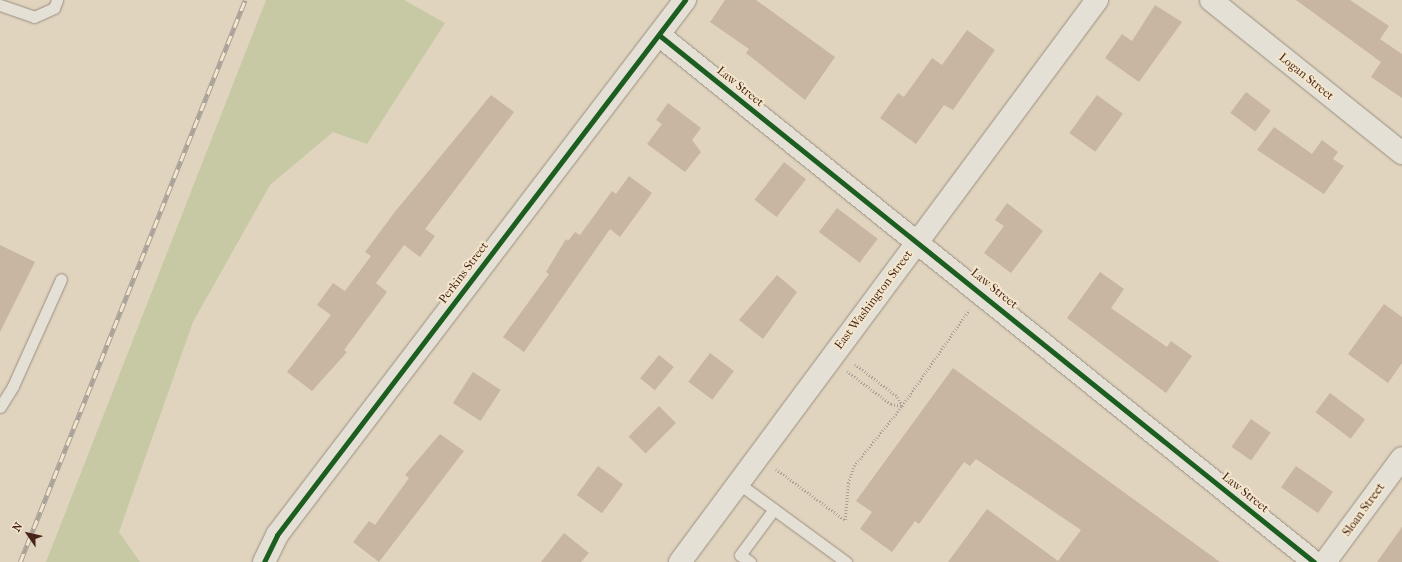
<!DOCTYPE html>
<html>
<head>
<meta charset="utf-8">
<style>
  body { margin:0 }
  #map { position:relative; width:1402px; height:562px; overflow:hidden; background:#e0d4be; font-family:"IM FELL French Canon",serif }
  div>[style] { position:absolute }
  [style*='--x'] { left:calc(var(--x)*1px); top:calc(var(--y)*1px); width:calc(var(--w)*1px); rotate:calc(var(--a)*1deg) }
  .green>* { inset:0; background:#c7c9a5 }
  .building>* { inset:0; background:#c8b5a2; transform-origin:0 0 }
  .path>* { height:2.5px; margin-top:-1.25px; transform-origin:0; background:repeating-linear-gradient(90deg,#aaa299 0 1px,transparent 0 3px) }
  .roads { filter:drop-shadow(0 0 1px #9a8e80) drop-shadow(0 0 1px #9a8e80) }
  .service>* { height:11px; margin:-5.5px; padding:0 5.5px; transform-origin:5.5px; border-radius:5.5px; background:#e5e0d5 }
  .minor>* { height:22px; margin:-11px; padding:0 11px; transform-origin:11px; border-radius:11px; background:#e5e0d5 }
  .tertiary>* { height:22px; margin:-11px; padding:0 11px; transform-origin:11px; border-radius:11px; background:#e5e0d5 }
  .rail>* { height:4.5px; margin-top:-2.25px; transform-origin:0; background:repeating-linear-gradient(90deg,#f3e6cc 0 9px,#aaa299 0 18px); box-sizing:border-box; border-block:1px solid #aaa299 }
  .cycleway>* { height:5px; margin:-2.5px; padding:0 2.5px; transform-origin:2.5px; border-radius:2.5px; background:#1b5e20 }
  span { translate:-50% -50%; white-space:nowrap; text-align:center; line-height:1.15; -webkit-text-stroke:4px #f3e6cc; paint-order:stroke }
  .street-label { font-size:12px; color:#462518 }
  .north { position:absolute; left:8px; top:514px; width:40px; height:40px; -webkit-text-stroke:3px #f3e6cc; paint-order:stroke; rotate:304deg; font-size:11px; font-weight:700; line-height:16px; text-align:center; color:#462518 }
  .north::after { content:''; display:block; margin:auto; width:14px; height:18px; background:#462518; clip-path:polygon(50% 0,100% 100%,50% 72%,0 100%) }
</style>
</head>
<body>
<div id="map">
  <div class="green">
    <div style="clip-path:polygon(266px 0,404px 0,445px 23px,367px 144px,333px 132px,270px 185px,193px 322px,119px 532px,140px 562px,46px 562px)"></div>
  </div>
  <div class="building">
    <div style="clip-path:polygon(725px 0,756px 0,835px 57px,805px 100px,746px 53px,749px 49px,710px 22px)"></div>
    <div style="clip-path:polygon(1296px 0,1350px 0,1389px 26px,1380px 39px,1402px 54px,1402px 98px,1371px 77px,1381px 62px)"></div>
    <div style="clip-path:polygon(1155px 5px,1182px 22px,1139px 82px,1105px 58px,1122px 34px,1132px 41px)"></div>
    <div style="clip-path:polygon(967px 30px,995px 50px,953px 110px,944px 105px,916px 144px,880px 118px,898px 93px,904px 97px,932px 58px,942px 65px)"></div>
    <div style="left:1246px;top:92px;width:31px;height:26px;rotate:37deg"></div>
    <div style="clip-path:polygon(491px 95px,514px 112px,425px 229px,435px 236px,420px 257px,404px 245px,376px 283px,387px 292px,344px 350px,347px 352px,312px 391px,287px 372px,331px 315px,317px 305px,333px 283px,345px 291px,371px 256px,365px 252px,394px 213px)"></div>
    <div style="left:1097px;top:95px;width:32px;height:47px;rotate:36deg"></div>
    <div style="clip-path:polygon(668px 103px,701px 128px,692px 140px,701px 152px,685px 172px,647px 144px,662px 124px,656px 120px)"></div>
    <div style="clip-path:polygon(1274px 127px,1312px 154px,1322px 140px,1338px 152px,1333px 159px,1344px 166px,1324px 194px,1257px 150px)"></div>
    <div style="left:784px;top:162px;width:28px;height:48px;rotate:38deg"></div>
    <div style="clip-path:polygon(629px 176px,652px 193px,620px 237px,610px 229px,524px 352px,503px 337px,549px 274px,546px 272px,566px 239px,568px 241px,575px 232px,580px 235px,612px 191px,616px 194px)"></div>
    <div style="clip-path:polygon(1007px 203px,1043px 231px,1011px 273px,984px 253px,1004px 226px,995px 220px)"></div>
    <div style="left:837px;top:208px;width:51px;height:30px;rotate:37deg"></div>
    <div style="clip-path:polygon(0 245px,35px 262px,0 332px)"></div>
    <div style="clip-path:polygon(1100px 272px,1124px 289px,1111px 308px,1167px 347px,1171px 341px,1192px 356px,1166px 393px,1067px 318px)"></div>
    <div style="clip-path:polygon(777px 275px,797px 292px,763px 339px,739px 320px)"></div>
    <div style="clip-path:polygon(1384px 304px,1402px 317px,1402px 363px,1388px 383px,1348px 354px)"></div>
    <div style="left:710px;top:353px;width:30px;height:36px;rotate:37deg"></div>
    <div style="left:659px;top:355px;width:19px;height:30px;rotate:39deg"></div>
    <div style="clip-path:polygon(953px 368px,1220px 562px,948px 562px,987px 509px,1058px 561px,1081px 530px,976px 459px,970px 466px,964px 462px,919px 524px,915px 521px,892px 552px,860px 529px,872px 512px,856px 501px)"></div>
    <div style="left:473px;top:372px;width:33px;height:37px;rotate:33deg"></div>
    <div style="left:1330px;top:393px;width:44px;height:24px;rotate:37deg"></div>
    <div style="left:659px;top:406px;width:24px;height:43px;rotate:45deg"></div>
    <div style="left:1251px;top:419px;width:24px;height:34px;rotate:35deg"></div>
    <div style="clip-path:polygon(440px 434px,464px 451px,379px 562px,353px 542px,369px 521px,375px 525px,409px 478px,405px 475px)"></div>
    <div style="left:598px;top:466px;width:31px;height:36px;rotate:36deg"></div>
    <div style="left:1296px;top:466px;width:45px;height:26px;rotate:35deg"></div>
    <div style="clip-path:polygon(1402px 527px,1402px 562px,1377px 562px)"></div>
    <div style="clip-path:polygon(564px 533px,589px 553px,581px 562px,541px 562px)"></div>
  </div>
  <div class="path">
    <div style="--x:847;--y:371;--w:55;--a:36.9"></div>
    <div style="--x:891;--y:404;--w:11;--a:10"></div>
    <div style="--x:902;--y:406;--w:12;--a:-121"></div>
    <div style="--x:896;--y:396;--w:53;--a:-142.7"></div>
    <div style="--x:776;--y:469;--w:86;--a:36.5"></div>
    <div style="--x:845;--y:520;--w:37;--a:-85"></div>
    <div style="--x:848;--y:483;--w:18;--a:-71"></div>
    <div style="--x:854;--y:466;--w:77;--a:-51.3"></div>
    <div style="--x:902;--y:406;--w:117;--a:-55.1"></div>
  </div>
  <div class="roads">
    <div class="service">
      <div style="--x:0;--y:5;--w:36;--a:19"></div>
      <div style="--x:34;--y:17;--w:22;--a:-24"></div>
      <div style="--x:54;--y:8;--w:9;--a:-69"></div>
      <div style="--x:0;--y:407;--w:25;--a:-58"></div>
      <div style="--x:13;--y:386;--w:117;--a:-65.8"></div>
      <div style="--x:738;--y:483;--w:134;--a:36.2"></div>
      <div style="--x:750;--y:562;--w:12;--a:-145"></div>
      <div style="--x:740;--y:555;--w:57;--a:-53.5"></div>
    </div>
    <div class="minor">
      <div style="--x:1211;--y:0;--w:245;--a:38.7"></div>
      <div style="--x:659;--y:35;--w:841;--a:38.82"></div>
      <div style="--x:264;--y:562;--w:30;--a:-64"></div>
      <div style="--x:277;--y:535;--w:673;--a:-52.67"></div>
      <div style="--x:1325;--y:562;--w:129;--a:-53.5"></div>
    </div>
    <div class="tertiary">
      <div style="--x:680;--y:562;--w:700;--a:-53.42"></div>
    </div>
  </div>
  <div class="rail">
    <div style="--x:20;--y:562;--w:605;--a:-68.18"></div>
  </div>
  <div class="cycleway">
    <div style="--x:659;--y:35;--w:841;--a:38.82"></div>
    <div style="--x:264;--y:562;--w:30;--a:-64"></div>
    <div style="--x:277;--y:535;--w:673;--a:-52.67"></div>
  </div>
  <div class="street-label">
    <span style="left:1306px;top:77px;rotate:39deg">Logan Street</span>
    <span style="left:740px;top:87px;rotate:39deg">Law Street</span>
    <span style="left:464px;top:273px;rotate:-53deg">Perkins Street</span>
    <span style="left:994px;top:289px;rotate:39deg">Law Street</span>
    <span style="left:874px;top:300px;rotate:-53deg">East Washington Street</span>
    <span style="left:1245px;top:493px;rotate:39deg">Law Street</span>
    <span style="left:1364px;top:510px;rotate:-54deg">Sloan Street</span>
  </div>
  <div class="north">N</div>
</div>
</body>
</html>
